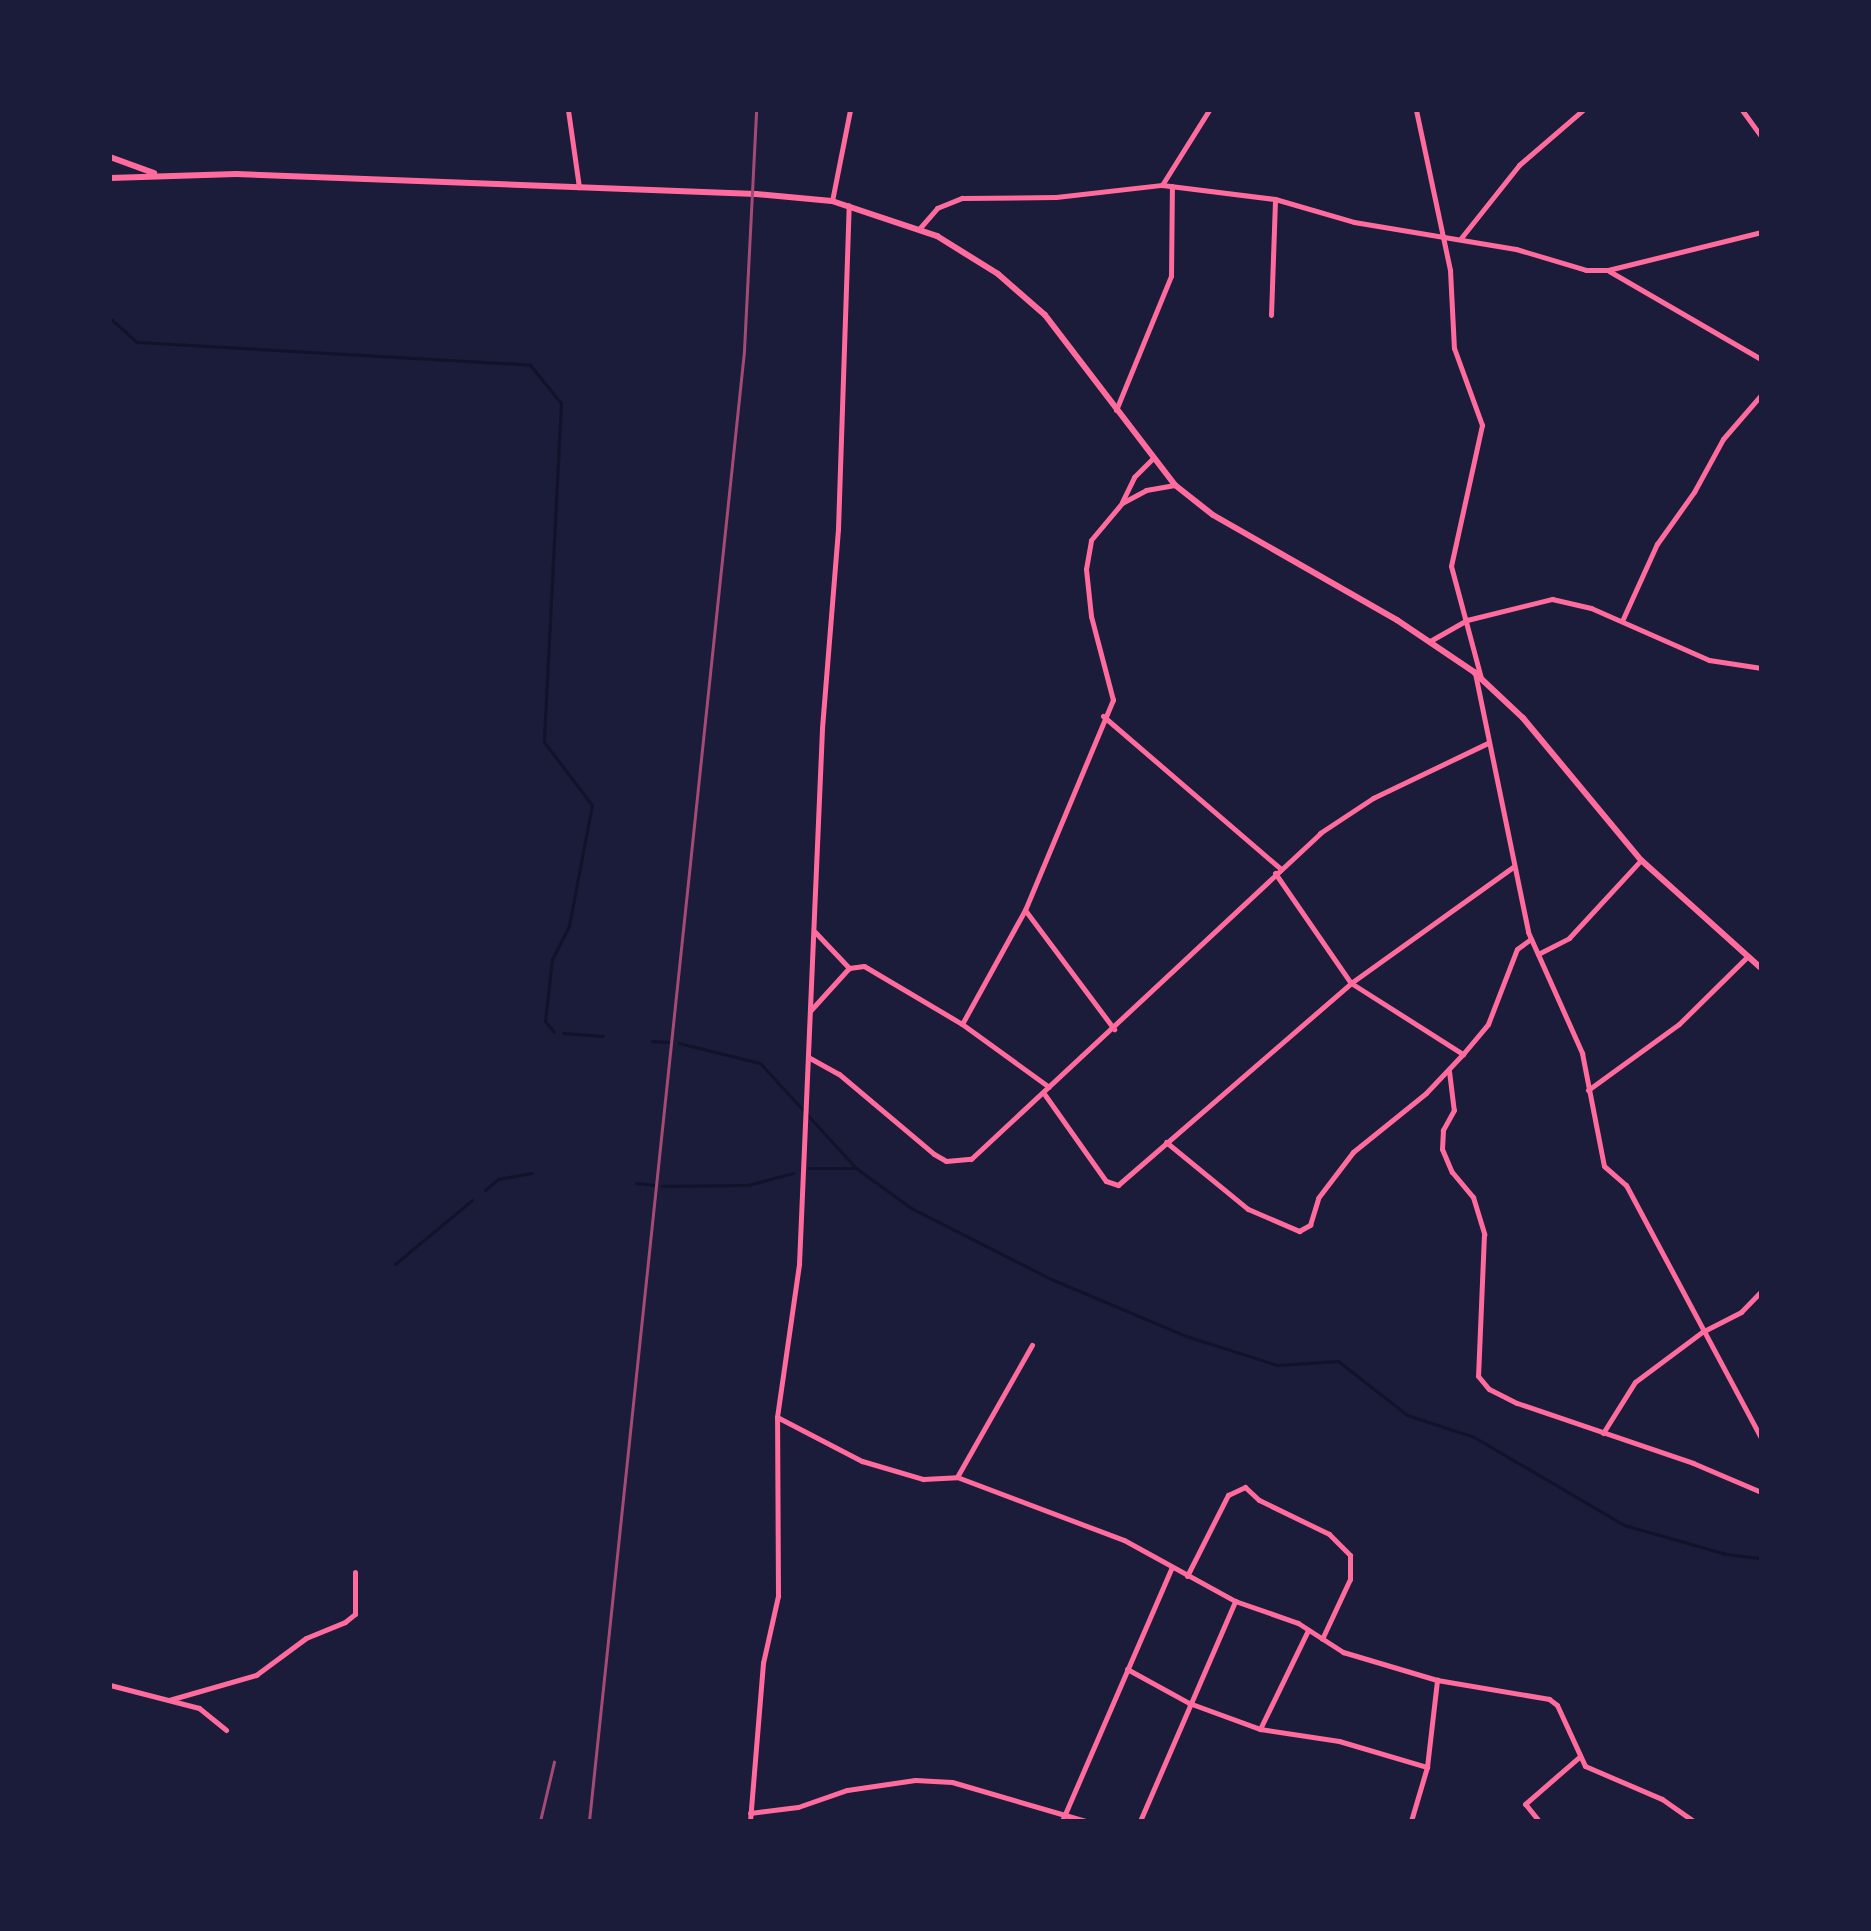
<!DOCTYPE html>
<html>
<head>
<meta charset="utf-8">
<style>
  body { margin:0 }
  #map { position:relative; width:1871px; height:1931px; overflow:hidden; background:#1b1b3a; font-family:"Varela Round",sans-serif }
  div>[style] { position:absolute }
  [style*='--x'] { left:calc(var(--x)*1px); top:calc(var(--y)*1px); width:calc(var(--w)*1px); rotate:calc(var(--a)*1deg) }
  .stream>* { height:3px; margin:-1.5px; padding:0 1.5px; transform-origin:1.5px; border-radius:1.5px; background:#12122b }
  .minor>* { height:5px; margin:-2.5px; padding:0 2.5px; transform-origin:2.5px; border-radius:2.5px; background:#ff6b9d }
  .tertiary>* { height:6px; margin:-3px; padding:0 3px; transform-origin:3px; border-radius:3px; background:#ff6b9d }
  .rail>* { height:3px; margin:-1.5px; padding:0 1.5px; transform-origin:1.5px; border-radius:1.5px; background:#a44b75 }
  span { translate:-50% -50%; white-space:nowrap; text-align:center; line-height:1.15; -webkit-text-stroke:6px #1b1b3a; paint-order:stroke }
  .frame { position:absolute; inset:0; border:112px solid #1b1b3a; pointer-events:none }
</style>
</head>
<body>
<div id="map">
  <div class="stream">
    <div style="--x:110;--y:318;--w:36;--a:42"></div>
    <div style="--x:137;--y:342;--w:394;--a:3.3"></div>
    <div style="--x:530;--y:365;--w:49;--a:50.8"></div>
    <div style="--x:561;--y:403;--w:339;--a:92.9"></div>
    <div style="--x:544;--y:742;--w:79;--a:52.7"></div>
    <div style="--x:592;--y:805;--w:123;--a:100.8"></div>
    <div style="--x:569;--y:926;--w:37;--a:117"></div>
    <div style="--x:552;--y:959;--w:62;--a:96.4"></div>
    <div style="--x:545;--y:1021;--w:14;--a:51"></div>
    <div style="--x:563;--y:1033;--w:40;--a:4.3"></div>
    <div style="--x:652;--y:1041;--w:16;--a:4"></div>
    <div style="--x:679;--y:1043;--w:83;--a:13.9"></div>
    <div style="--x:760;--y:1063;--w:142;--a:47.6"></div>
    <div style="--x:856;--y:1168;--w:68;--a:36"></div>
    <div style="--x:911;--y:1208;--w:157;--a:26.9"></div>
    <div style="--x:1051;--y:1279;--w:147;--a:22.9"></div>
    <div style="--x:1186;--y:1336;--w:96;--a:17.7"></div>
    <div style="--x:1277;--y:1365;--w:61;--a:-3.8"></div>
    <div style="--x:1338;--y:1361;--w:88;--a:38"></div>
    <div style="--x:1407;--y:1415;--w:71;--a:18.2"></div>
    <div style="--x:1474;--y:1437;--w:174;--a:30.4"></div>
    <div style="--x:1624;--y:1525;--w:106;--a:15.9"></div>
    <div style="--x:1726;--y:1554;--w:35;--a:7"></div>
    <div style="--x:809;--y:1168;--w:47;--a:0"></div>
    <div style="--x:636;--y:1183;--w:19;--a:6"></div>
    <div style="--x:662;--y:1186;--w:86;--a:-0.7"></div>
    <div style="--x:748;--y:1185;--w:47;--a:-14.9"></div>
    <div style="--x:485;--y:1190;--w:17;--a:-40"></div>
    <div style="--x:498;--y:1179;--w:34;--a:-10"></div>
    <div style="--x:395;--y:1264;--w:100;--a:-39.7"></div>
  </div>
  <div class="minor">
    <div style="--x:568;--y:110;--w:78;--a:81.9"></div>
    <div style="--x:1416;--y:110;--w:164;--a:78"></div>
    <div style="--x:1450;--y:270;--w:78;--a:87.1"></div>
    <div style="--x:1454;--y:348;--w:82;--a:70"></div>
    <div style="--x:1482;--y:425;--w:144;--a:102.4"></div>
    <div style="--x:1451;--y:566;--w:116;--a:75"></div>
    <div style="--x:1742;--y:110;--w:32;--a:54"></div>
    <div style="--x:1162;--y:185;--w:89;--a:-57.9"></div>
    <div style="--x:832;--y:201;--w:93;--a:-78.8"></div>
    <div style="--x:919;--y:229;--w:28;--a:-49"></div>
    <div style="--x:937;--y:208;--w:27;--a:-22"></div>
    <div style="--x:962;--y:198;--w:94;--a:-0.6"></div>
    <div style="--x:1056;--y:197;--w:107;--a:-6.5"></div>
    <div style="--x:1162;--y:185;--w:114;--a:7.1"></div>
    <div style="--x:1275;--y:199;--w:82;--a:16.2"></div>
    <div style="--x:1354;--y:222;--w:164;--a:9.5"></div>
    <div style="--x:1516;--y:249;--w:73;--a:16.7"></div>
    <div style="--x:1586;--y:270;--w:22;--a:0"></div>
    <div style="--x:1608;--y:270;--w:158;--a:-13.9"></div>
    <div style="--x:1461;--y:238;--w:93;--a:-51.5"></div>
    <div style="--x:1519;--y:165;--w:84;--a:-40.7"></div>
    <div style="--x:1609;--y:271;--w:176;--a:30.1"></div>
    <div style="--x:1271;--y:315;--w:116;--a:-88"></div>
    <div style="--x:1116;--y:410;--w:145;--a:-67.7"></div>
    <div style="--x:1171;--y:276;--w:90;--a:-89.4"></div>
    <div style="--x:1122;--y:502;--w:28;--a:-64"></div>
    <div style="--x:1134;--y:477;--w:27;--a:-45"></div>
    <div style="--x:1622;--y:621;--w:85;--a:-65.6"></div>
    <div style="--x:1657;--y:544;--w:64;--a:-54.6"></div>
    <div style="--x:1694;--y:492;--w:60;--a:-61.3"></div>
    <div style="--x:1723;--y:439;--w:58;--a:-49.2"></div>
    <div style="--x:1430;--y:641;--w:43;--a:-29.6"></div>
    <div style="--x:1467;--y:620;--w:88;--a:-13.9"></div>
    <div style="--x:1552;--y:599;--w:40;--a:13"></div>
    <div style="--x:1591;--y:608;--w:129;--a:23.8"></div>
    <div style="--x:1709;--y:660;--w:53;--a:8.7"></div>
    <div style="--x:1475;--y:673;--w:264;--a:78.4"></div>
    <div style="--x:1528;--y:932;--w:133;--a:65.9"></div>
    <div style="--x:1582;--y:1053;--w:115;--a:79"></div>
    <div style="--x:1604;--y:1166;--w:29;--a:41"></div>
    <div style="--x:1626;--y:1185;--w:287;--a:61.9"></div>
    <div style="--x:1103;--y:716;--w:233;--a:40.7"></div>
    <div style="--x:1275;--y:873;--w:134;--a:55.4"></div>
    <div style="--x:1351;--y:983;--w:133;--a:32.4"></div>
    <div style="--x:1463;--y:1054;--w:39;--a:-50"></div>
    <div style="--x:1488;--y:1024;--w:80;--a:-68.9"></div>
    <div style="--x:1517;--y:949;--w:17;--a:-36"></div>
    <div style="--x:1025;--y:910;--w:149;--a:53.2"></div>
    <div style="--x:815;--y:932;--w:50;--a:46.6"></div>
    <div style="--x:849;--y:968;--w:15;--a:-8"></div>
    <div style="--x:864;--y:966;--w:114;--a:30.6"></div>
    <div style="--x:962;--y:1024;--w:107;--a:35.9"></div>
    <div style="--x:1538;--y:954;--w:35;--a:-27"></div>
    <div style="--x:1569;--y:938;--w:106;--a:-47.3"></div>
    <div style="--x:810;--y:1011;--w:58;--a:-47.8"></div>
    <div style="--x:962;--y:1024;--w:130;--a:-61.1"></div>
    <div style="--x:1025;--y:910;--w:228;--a:-67.3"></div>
    <div style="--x:1113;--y:700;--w:87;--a:-104.7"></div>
    <div style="--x:1091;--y:616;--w:47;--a:-96.1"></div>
    <div style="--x:1086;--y:569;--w:29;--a:-80"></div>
    <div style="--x:1091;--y:540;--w:48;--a:-50"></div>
    <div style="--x:1122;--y:503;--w:27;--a:-28"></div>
    <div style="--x:1146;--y:490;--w:29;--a:-10"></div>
    <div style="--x:808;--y:1057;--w:35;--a:29"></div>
    <div style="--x:839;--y:1074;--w:124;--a:40.1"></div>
    <div style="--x:934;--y:1154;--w:14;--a:30"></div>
    <div style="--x:946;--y:1161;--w:25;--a:-5"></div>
    <div style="--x:971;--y:1159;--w:478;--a:-43"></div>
    <div style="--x:1320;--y:833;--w:64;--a:-33.4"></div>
    <div style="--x:1373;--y:798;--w:127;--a:-25.6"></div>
    <div style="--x:1449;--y:1071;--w:39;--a:83"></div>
    <div style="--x:1454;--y:1110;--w:23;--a:119"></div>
    <div style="--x:1443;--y:1130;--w:19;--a:93"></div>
    <div style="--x:1442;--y:1149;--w:25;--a:67"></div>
    <div style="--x:1452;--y:1172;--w:33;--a:50"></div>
    <div style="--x:1473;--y:1197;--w:39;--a:73"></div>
    <div style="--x:1484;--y:1234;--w:142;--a:92.4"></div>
    <div style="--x:1478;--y:1376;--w:17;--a:50"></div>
    <div style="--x:1489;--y:1389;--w:31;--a:27"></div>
    <div style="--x:1517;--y:1403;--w:186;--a:18.8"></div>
    <div style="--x:1693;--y:1463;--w:74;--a:23.1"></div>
    <div style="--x:1588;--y:1090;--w:112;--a:-36"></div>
    <div style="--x:1679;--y:1024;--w:97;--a:-44.6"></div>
    <div style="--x:1045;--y:1095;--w:105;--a:54.7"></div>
    <div style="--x:1106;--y:1181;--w:13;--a:18"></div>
    <div style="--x:1118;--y:1185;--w:308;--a:-40.9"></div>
    <div style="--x:1351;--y:983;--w:199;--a:-35.6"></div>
    <div style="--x:1166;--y:1142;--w:106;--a:39.3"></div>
    <div style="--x:1248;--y:1209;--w:56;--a:23.3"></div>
    <div style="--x:1299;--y:1231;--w:13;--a:-29"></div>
    <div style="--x:1310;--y:1225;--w:28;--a:-73"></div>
    <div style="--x:1318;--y:1198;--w:58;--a:-52.7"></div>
    <div style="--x:1353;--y:1152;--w:94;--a:-38.9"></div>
    <div style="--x:1426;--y:1093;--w:54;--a:-46.5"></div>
    <div style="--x:777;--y:1417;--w:96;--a:27.4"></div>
    <div style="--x:862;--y:1461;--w:64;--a:16.4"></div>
    <div style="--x:923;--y:1479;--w:34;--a:-3"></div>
    <div style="--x:957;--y:1477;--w:178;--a:20.7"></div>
    <div style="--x:1124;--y:1540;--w:127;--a:28.8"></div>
    <div style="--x:1235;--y:1601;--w:67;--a:19.2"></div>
    <div style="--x:1298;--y:1623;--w:54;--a:32.8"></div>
    <div style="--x:1343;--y:1652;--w:98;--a:16.6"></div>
    <div style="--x:1437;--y:1680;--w:114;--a:9.6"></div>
    <div style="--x:1549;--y:1699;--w:10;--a:37"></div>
    <div style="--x:1557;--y:1705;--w:67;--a:65.3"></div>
    <div style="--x:1585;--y:1766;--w:84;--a:23.2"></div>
    <div style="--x:1662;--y:1799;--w:39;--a:35"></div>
    <div style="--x:1603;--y:1433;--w:60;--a:-57.9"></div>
    <div style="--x:1635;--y:1382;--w:84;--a:-36.7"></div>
    <div style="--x:1702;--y:1332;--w:44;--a:-27.1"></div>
    <div style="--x:1741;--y:1312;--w:29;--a:-46"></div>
    <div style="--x:957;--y:1477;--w:152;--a:-60.4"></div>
    <div style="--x:1187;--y:1576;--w:91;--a:-63.2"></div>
    <div style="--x:1228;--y:1495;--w:19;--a:-25"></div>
    <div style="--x:1245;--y:1487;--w:19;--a:43"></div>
    <div style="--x:1259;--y:1500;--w:78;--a:25.9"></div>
    <div style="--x:1329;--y:1534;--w:30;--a:45"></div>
    <div style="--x:1350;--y:1555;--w:24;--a:90"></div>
    <div style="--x:1350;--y:1579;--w:66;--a:115"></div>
    <div style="--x:1127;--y:1669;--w:71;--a:28.7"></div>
    <div style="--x:1189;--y:1703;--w:76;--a:20.1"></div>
    <div style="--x:1260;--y:1729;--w:80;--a:8.6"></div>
    <div style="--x:1339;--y:1741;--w:92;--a:16.5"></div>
    <div style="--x:110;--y:1685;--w:92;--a:14.5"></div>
    <div style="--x:199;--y:1708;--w:35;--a:39"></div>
    <div style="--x:169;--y:1700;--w:91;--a:-16"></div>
    <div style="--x:256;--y:1675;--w:62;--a:-36.5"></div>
    <div style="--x:306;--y:1638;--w:42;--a:-22.3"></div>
    <div style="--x:345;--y:1622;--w:13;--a:-39"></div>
    <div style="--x:355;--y:1614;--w:42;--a:-90"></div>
    <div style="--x:1260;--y:1729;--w:110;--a:-64.1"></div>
    <div style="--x:750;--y:1813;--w:48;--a:-7.1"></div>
    <div style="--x:798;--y:1807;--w:52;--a:-19.1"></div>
    <div style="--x:847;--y:1790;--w:69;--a:-8.4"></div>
    <div style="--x:915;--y:1780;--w:37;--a:3"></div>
    <div style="--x:952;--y:1782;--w:139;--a:16.3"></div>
    <div style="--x:750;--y:1821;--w:159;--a:-85.3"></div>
    <div style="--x:763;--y:1663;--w:69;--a:-77.4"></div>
    <div style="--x:778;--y:1596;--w:179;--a:-90.3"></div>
    <div style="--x:777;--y:1417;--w:155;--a:-81.8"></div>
    <div style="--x:799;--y:1264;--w:536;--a:-87.54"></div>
    <div style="--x:822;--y:728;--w:200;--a:-85.4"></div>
    <div style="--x:838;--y:529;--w:324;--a:-88.1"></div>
    <div style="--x:1062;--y:1821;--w:277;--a:-66.6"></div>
    <div style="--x:1140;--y:1821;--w:240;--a:-66.6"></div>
    <div style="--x:1411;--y:1821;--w:56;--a:-73.5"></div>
    <div style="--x:1427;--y:1767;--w:88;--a:-83.4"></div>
    <div style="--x:1539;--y:1821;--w:22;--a:-129"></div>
    <div style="--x:1525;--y:1804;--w:72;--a:-41"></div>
  </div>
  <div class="tertiary">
    <div style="--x:110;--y:157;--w:47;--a:20"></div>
    <div style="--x:110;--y:178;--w:126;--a:-1.8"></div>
    <div style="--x:236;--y:174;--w:520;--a:2.2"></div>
    <div style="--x:756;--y:194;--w:76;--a:5.3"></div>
    <div style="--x:832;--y:201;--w:111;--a:18.4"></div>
    <div style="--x:937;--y:236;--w:72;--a:31.9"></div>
    <div style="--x:998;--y:274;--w:62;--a:41.1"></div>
    <div style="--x:1045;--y:315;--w:214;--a:52.6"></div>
    <div style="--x:1175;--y:485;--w:48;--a:38.3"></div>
    <div style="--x:1213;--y:515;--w:212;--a:29.7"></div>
    <div style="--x:1397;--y:620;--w:93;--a:34"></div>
    <div style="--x:1474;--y:672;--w:67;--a:43.2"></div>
    <div style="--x:1523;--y:718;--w:185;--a:50.3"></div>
    <div style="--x:1641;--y:860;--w:161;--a:42"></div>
  </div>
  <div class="rail">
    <div style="--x:540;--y:1821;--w:61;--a:-76.7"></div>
    <div style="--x:589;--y:1821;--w:1479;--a:-83.98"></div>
    <div style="--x:744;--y:350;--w:240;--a:-87.1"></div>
  </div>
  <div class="frame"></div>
</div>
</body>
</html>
